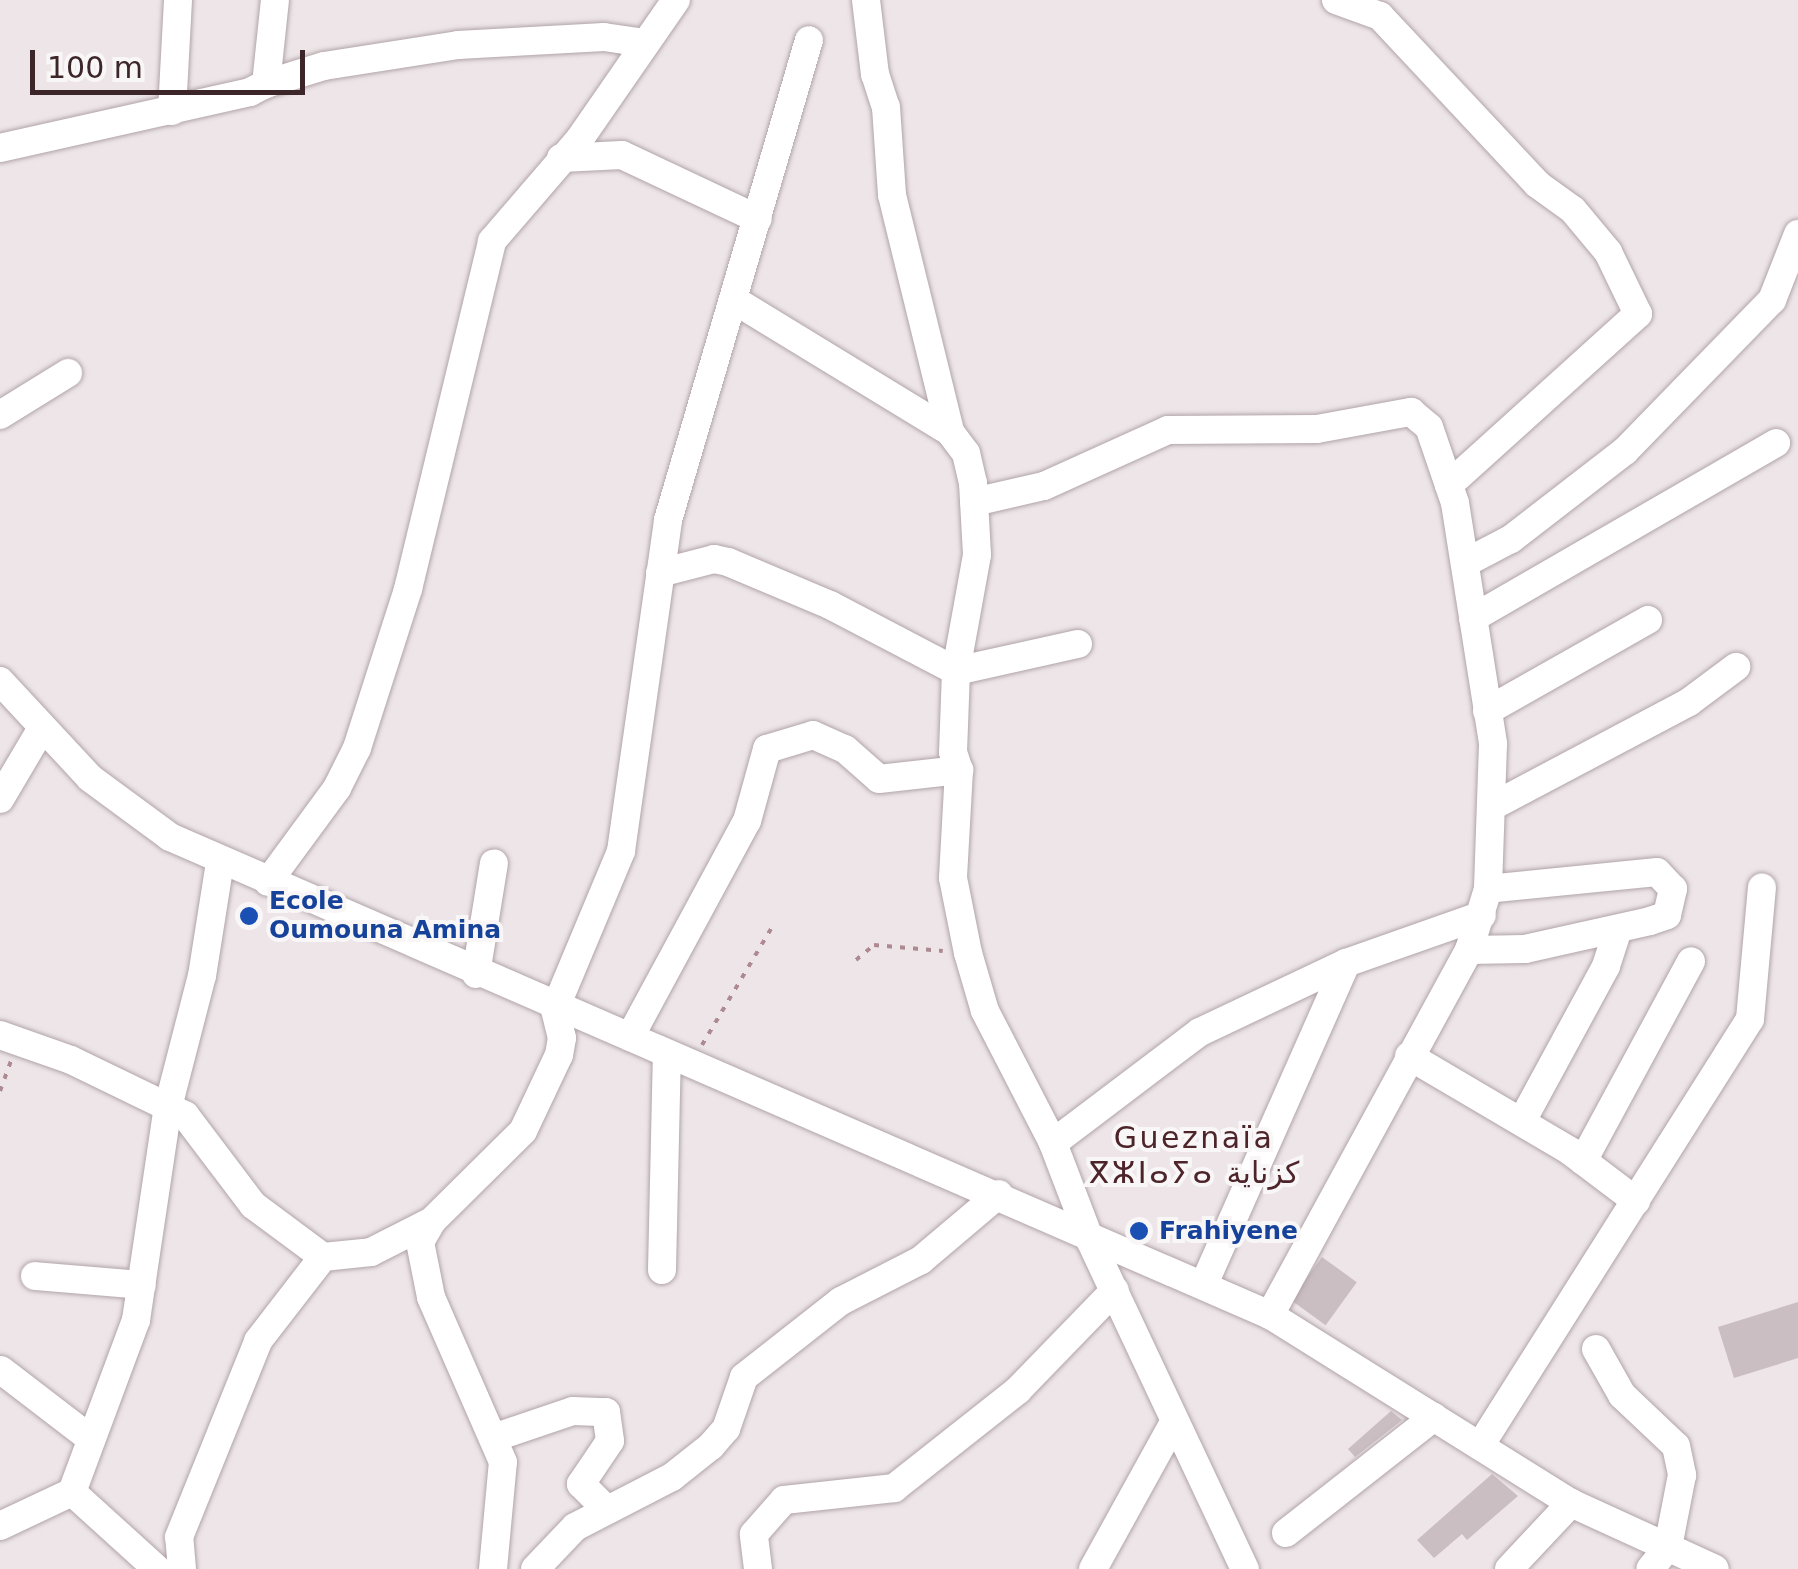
<!DOCTYPE html>
<html>
<head>
<meta charset="utf-8">
<style>
  body { margin:0 }
  #map { position:relative; width:1798px; height:1569px; overflow:hidden; background:#ede5e8; font-family:"DejaVu Sans","Noto Naskh Arabic","Noto Sans Tifinagh",sans-serif }
  div>[style] { position:absolute }
  [style*='--x'] { left:calc(var(--x)*1px); top:calc(var(--y)*1px); width:calc(var(--w)*1px); rotate:calc(var(--a)*1deg) }
  .building>* { inset:0; background:#cabec2; transform-origin:0 0 }
  .path>* { height:4px; margin-top:-2px; transform-origin:0; background:repeating-linear-gradient(90deg,#ad8991 0 5px,transparent 0 13px) }
  .roads { filter:drop-shadow(0 0 2px #b1a4a7) drop-shadow(0 0 2px #b1a4a7) }
  .minor>* { height:28px; margin:-14px; padding:0 14px; transform-origin:14px; border-radius:14px; background:#fff }
  .dots>* { width:28px; height:28px; translate:-50% -50%; box-sizing:border-box; border:5px solid #f9f6f7; border-radius:50% }
  span { translate:-50% -50%; white-space:nowrap; text-align:center; line-height:1.15; -webkit-text-stroke:8px #f9f6f7; paint-order:stroke }
  .transit-label { font-size:25px; color:#164399; font-weight:700 }
  .left { translate:0 -50%; text-align:left }
  .quarter-label { font-size:30px; color:#4d242a; letter-spacing:2.5px }
  .scale { position:absolute; left:30px; top:50px; width:275px; height:45px; box-sizing:border-box; border:5px solid #3d262a; border-top:0; padding-left:12px; font-size:30px; line-height:35px; white-space:nowrap; color:#3d262a; -webkit-text-stroke:8px #f9f6f7; paint-order:stroke }
</style>
</head>
<body>
<div id="map">
  <div class="building">
    <div style="left:1322px;top:1257px;width:43px;height:53px;rotate:36deg"></div>
    <div style="clip-path:polygon(1798px 1302px,1798px 1358px,1734px 1378px,1718px 1327px)"></div>
    <div style="clip-path:polygon(1391px 1411px,1402px 1420px,1355px 1457px,1348px 1449px)"></div>
    <div style="clip-path:polygon(1492px 1474px,1518px 1496px,1467px 1540px,1462px 1534px,1434px 1558px,1417px 1540px)"></div>
  </div>
  <div class="path">
    <div style="--x:856;--y:960;--w:23;--a:-40"></div>
    <div style="--x:874;--y:945;--w:69;--a:5"></div>
    <div style="--x:702;--y:1045;--w:135;--a:-59.3"></div>
    <div style="--x:0;--y:1091;--w:33;--a:-70"></div>
  </div>
  <div class="roads">
    <div class="minor">
      <div style="--x:866;--y:0;--w:75;--a:83.1"></div>
      <div style="--x:875;--y:74;--w:35;--a:72"></div>
      <div style="--x:886;--y:107;--w:88;--a:86.1"></div>
      <div style="--x:892;--y:195;--w:244;--a:76.2"></div>
      <div style="--x:950;--y:432;--w:26;--a:53"></div>
      <div style="--x:966;--y:453;--w:31;--a:77"></div>
      <div style="--x:973;--y:483;--w:72;--a:86.8"></div>
      <div style="--x:977;--y:555;--w:118;--a:100.3"></div>
      <div style="--x:956;--y:671;--w:81;--a:92.1"></div>
      <div style="--x:953;--y:752;--w:19;--a:72"></div>
      <div style="--x:959;--y:770;--w:108;--a:93.2"></div>
      <div style="--x:953;--y:878;--w:76;--a:78.7"></div>
      <div style="--x:968;--y:953;--w:60;--a:73.7"></div>
      <div style="--x:985;--y:1011;--w:148;--a:62.7"></div>
      <div style="--x:1053;--y:1143;--w:104;--a:69.1"></div>
      <div style="--x:1090;--y:1240;--w:364;--a:64.8"></div>
      <div style="--x:1336;--y:0;--w:47;--a:20"></div>
      <div style="--x:1380;--y:16;--w:230;--a:46.9"></div>
      <div style="--x:1537;--y:184;--w:44;--a:35.8"></div>
      <div style="--x:1573;--y:210;--w:55;--a:50.2"></div>
      <div style="--x:1608;--y:252;--w:69;--a:64.2"></div>
      <div style="--x:1638;--y:314;--w:255;--a:137.9"></div>
      <div style="--x:266;--y:84;--w:61;--a:-17.2"></div>
      <div style="--x:324;--y:66;--w:136;--a:-8.9"></div>
      <div style="--x:458;--y:45;--w:146;--a:-3.1"></div>
      <div style="--x:604;--y:37;--w:40;--a:8.5"></div>
      <div style="--x:172;--y:111;--w:111;--a:-86.9"></div>
      <div style="--x:0;--y:148;--w:256;--a:-12.6"></div>
      <div style="--x:250;--y:92;--w:18;--a:-27"></div>
      <div style="--x:266;--y:84;--w:84;--a:-83.9"></div>
      <div style="--x:561;--y:158;--w:61;--a:-2.8"></div>
      <div style="--x:622;--y:155;--w:150;--a:25.2"></div>
      <div style="--x:734;--y:300;--w:253;--a:31.4"></div>
      <div style="--x:0;--y:415;--w:80;--a:-31.7"></div>
      <div style="--x:974;--y:502;--w:72;--a:-12.9"></div>
      <div style="--x:1044;--y:486;--w:136;--a:-24.3"></div>
      <div style="--x:1168;--y:430;--w:149;--a:-0.4"></div>
      <div style="--x:1317;--y:429;--w:96;--a:-10.3"></div>
      <div style="--x:1411;--y:412;--w:23;--a:40"></div>
      <div style="--x:1429;--y:427;--w:80;--a:71.1"></div>
      <div style="--x:1455;--y:503;--w:244;--a:81"></div>
      <div style="--x:1493;--y:744;--w:145;--a:92"></div>
      <div style="--x:1488;--y:889;--w:64;--a:107.3"></div>
      <div style="--x:1469;--y:950;--w:416;--a:118.6"></div>
      <div style="--x:1465;--y:563;--w:52;--a:-27.6"></div>
      <div style="--x:1511;--y:539;--w:144;--a:-37.7"></div>
      <div style="--x:1625;--y:451;--w:211;--a:-45.8"></div>
      <div style="--x:1772;--y:300;--w:71;--a:-68.5"></div>
      <div style="--x:660;--y:573;--w:56;--a:-14.5"></div>
      <div style="--x:714;--y:559;--w:14;--a:12"></div>
      <div style="--x:728;--y:562;--w:111;--a:22.9"></div>
      <div style="--x:830;--y:605;--w:142;--a:27.6"></div>
      <div style="--x:956;--y:671;--w:125;--a:-12.5"></div>
      <div style="--x:1473;--y:618;--w:350;--a:-30"></div>
      <div style="--x:0;--y:681;--w:132;--a:47.1"></div>
      <div style="--x:90;--y:778;--w:99;--a:36.4"></div>
      <div style="--x:170;--y:837;--w:1199;--a:23.49"></div>
      <div style="--x:1270;--y:1315;--w:355;--a:32"></div>
      <div style="--x:1571;--y:1503;--w:158;--a:24.6"></div>
      <div style="--x:1487;--y:711;--w:185;--a:-29.5"></div>
      <div style="--x:0;--y:799;--w:82;--a:-59.4"></div>
      <div style="--x:1491;--y:807;--w:224;--a:-27.9"></div>
      <div style="--x:1689;--y:702;--w:59;--a:-36.7"></div>
      <div style="--x:268;--y:882;--w:117;--a:-53.7"></div>
      <div style="--x:337;--y:788;--w:45;--a:-63.4"></div>
      <div style="--x:357;--y:748;--w:167;--a:-72.2"></div>
      <div style="--x:408;--y:589;--w:358;--a:-76.4"></div>
      <div style="--x:492;--y:241;--w:133;--a:-49.3"></div>
      <div style="--x:579;--y:140;--w:170;--a:-55.3"></div>
      <div style="--x:1469;--y:950;--w:56;--a:-1"></div>
      <div style="--x:1525;--y:949;--w:128;--a:-12.6"></div>
      <div style="--x:1650;--y:921;--w:18;--a:-19"></div>
      <div style="--x:1667;--y:915;--w:27;--a:-77"></div>
      <div style="--x:1673;--y:889;--w:23;--a:-133"></div>
      <div style="--x:1657;--y:872;--w:170;--a:174.3"></div>
      <div style="--x:476;--y:974;--w:112;--a:-80.8"></div>
      <div style="--x:0;--y:1035;--w:75;--a:19.4"></div>
      <div style="--x:71;--y:1060;--w:127;--a:25.8"></div>
      <div style="--x:185;--y:1115;--w:113;--a:52.9"></div>
      <div style="--x:253;--y:1205;--w:87;--a:36.6"></div>
      <div style="--x:630;--y:1037;--w:246;--a:-61.6"></div>
      <div style="--x:747;--y:821;--w:75;--a:-74.5"></div>
      <div style="--x:767;--y:749;--w:48;--a:-16.9"></div>
      <div style="--x:813;--y:735;--w:35;--a:24"></div>
      <div style="--x:845;--y:749;--w:45;--a:41.4"></div>
      <div style="--x:879;--y:779;--w:81;--a:-6.4"></div>
      <div style="--x:1409;--y:1056;--w:187;--a:30.5"></div>
      <div style="--x:1570;--y:1151;--w:83;--a:37.1"></div>
      <div style="--x:1522;--y:1121;--w:176;--a:-61.5"></div>
      <div style="--x:1606;--y:966;--w:38;--a:-72"></div>
      <div style="--x:1053;--y:1143;--w:184;--a:-37.1"></div>
      <div style="--x:1200;--y:1032;--w:161;--a:-25.3"></div>
      <div style="--x:1346;--y:963;--w:144;--a:-19.4"></div>
      <div style="--x:1583;--y:1161;--w:227;--a:-61.6"></div>
      <div style="--x:662;--y:1270;--w:214;--a:-88.7"></div>
      <div style="--x:35;--y:1276;--w:107;--a:4.8"></div>
      <div style="--x:1204;--y:1284;--w:351;--a:-66.1"></div>
      <div style="--x:1596;--y:1349;--w:53;--a:60.5"></div>
      <div style="--x:1622;--y:1395;--w:74;--a:43.4"></div>
      <div style="--x:1676;--y:1446;--w:30;--a:78"></div>
      <div style="--x:1682;--y:1475;--w:73;--a:101"></div>
      <div style="--x:1668;--y:1547;--w:28;--a:129"></div>
      <div style="--x:1;--y:1370;--w:108;--a:37.5"></div>
      <div style="--x:496;--y:1437;--w:81;--a:-18.7"></div>
      <div style="--x:573;--y:1411;--w:33;--a:2"></div>
      <div style="--x:606;--y:1412;--w:29;--a:82"></div>
      <div style="--x:610;--y:1441;--w:52;--a:124"></div>
      <div style="--x:581;--y:1484;--w:35;--a:45"></div>
      <div style="--x:1480;--y:1446;--w:505;--a:-57.69"></div>
      <div style="--x:1750;--y:1019;--w:132;--a:-84.8"></div>
      <div style="--x:72;--y:1492;--w:184;--a:-69.6"></div>
      <div style="--x:136;--y:1320;--w:215;--a:-81.5"></div>
      <div style="--x:168;--y:1107;--w:135;--a:-75.5"></div>
      <div style="--x:202;--y:976;--w:115;--a:-81"></div>
      <div style="--x:72;--y:1492;--w:115;--a:42.2"></div>
      <div style="--x:0;--y:1526;--w:80;--a:-25.3"></div>
      <div style="--x:1286;--y:1533;--w:188;--a:-38.1"></div>
      <div style="--x:182;--y:1569;--w:32;--a:-95"></div>
      <div style="--x:179;--y:1537;--w:211;--a:-68"></div>
      <div style="--x:258;--y:1341;--w:106;--a:-52.3"></div>
      <div style="--x:323;--y:1257;--w:48;--a:-5.9"></div>
      <div style="--x:371;--y:1252;--w:68;--a:-26.9"></div>
      <div style="--x:493;--y:1569;--w:107;--a:-84.7"></div>
      <div style="--x:503;--y:1462;--w:180;--a:-113.6"></div>
      <div style="--x:431;--y:1297;--w:56;--a:-101.3"></div>
      <div style="--x:420;--y:1242;--w:24;--a:-60"></div>
      <div style="--x:432;--y:1221;--w:128;--a:-44.7"></div>
      <div style="--x:523;--y:1131;--w:84;--a:-64.7"></div>
      <div style="--x:559;--y:1055;--w:17;--a:-80"></div>
      <div style="--x:562;--y:1038;--w:30;--a:-104"></div>
      <div style="--x:555;--y:1009;--w:171;--a:-67.3"></div>
      <div style="--x:621;--y:851;--w:334;--a:-81.9"></div>
      <div style="--x:668;--y:520;--w:500;--a:-73.63"></div>
      <div style="--x:535;--y:1569;--w:58;--a:-46.4"></div>
      <div style="--x:575;--y:1527;--w:109;--a:-27.3"></div>
      <div style="--x:672;--y:1477;--w:50;--a:-38.5"></div>
      <div style="--x:711;--y:1446;--w:23;--a:-49"></div>
      <div style="--x:726;--y:1429;--w:55;--a:-70.9"></div>
      <div style="--x:744;--y:1377;--w:123;--a:-38.1"></div>
      <div style="--x:841;--y:1301;--w:90;--a:-27.1"></div>
      <div style="--x:921;--y:1260;--w:102;--a:-40.2"></div>
      <div style="--x:758;--y:1569;--w:35;--a:-97"></div>
      <div style="--x:754;--y:1534;--w:45;--a:-48.6"></div>
      <div style="--x:784;--y:1500;--w:111;--a:-6.2"></div>
      <div style="--x:894;--y:1488;--w:158;--a:-38.3"></div>
      <div style="--x:1018;--y:1390;--w:139;--a:-45.9"></div>
      <div style="--x:1093;--y:1569;--w:168;--a:-61.1"></div>
      <div style="--x:1509;--y:1569;--w:91;--a:-46.8"></div>
    </div>
  </div>
  <div class="dots">
    <div style="left:249px;top:916px;background:#1a4fb4"></div>
    <div style="left:1139px;top:1231px;background:#1a4fb4"></div>
  </div>
  <div class="transit-label">
    <span class="left" style="left:269px;top:916px">Ecole<br>Oumouna Amina</span>
    <span class="left" style="left:1159px;top:1231px">Frahiyene</span>
  </div>
  <div class="quarter-label">
    <span style="left:1194px;top:1155px">Gueznaïa<br>ⴳⵣⵏⴰⵢⴰ كزناية</span>
  </div>
  <div class="scale">100 m</div>
</div>
</body>
</html>
